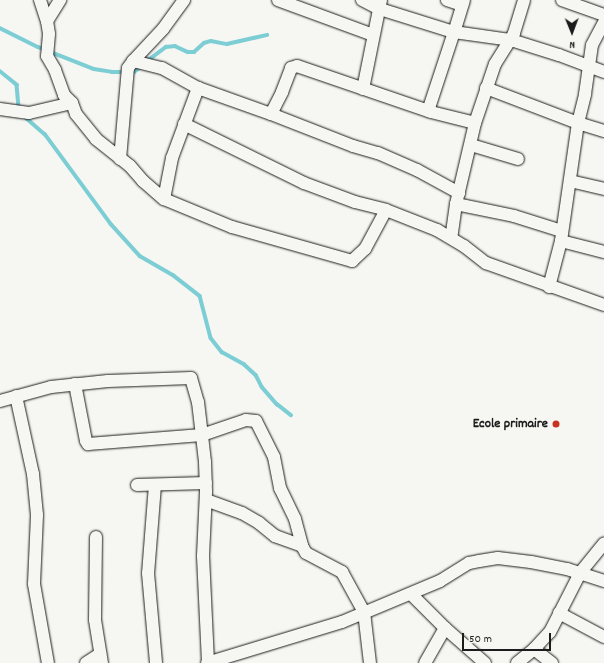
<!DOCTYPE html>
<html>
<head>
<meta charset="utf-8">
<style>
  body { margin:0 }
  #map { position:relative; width:604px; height:663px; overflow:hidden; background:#f6f6f2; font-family:Dekko,sans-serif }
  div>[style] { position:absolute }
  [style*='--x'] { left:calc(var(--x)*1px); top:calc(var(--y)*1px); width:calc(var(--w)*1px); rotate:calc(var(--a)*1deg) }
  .stream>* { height:3.5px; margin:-1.75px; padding:0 1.75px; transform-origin:1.75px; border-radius:1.75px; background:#7cced4 }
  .roads { filter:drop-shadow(0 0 1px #1c1c1c) drop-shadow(0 0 1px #1c1c1c) }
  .minor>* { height:12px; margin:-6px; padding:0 6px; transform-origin:6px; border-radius:6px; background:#f6f6f2 }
  .dots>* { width:11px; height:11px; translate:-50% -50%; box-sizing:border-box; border:2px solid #f6f6f2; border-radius:50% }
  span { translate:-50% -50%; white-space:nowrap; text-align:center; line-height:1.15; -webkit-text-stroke:3.5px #f6f6f2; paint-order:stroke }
  .poi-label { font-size:14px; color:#1c1c1c; font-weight:700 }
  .right { translate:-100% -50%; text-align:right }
  .north { position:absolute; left:552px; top:12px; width:40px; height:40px; -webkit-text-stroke:3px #f6f6f2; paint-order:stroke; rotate:179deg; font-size:11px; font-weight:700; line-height:16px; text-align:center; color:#1c1c1c }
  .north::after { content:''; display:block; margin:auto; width:14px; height:18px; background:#1c1c1c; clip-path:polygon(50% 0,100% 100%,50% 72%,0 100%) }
  .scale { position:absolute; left:462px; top:633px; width:89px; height:18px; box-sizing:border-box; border:2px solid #1c1c1c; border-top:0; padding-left:5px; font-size:12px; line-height:14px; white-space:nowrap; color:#1c1c1c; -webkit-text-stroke:3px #f6f6f2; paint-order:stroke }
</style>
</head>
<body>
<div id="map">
  <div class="stream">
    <div style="--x:0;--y:28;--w:42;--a:26.6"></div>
    <div style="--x:38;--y:47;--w:60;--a:21.4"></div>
    <div style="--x:94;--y:69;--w:18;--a:9"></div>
    <div style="--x:112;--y:72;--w:22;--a:0"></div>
    <div style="--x:134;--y:72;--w:10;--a:-37"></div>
    <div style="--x:146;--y:62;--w:25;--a:-37"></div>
    <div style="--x:166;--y:47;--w:9;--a:-6"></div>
    <div style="--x:175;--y:46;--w:14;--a:25"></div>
    <div style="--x:188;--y:52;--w:6;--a:0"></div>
    <div style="--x:194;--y:52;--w:13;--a:-42"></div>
    <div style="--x:204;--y:43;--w:7;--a:-16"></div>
    <div style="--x:211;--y:41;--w:16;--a:11"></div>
    <div style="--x:227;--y:44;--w:41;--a:-12.7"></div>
    <div style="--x:0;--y:71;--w:22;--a:39"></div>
    <div style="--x:17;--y:85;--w:25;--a:85"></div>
    <div style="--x:24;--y:116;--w:28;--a:41"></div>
    <div style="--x:45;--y:134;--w:112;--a:53.7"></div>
    <div style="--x:111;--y:224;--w:43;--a:47.8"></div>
    <div style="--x:140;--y:256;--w:38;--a:30"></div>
    <div style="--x:173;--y:275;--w:34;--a:38"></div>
    <div style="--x:200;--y:296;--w:43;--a:75.3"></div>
    <div style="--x:211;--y:338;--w:18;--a:52"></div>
    <div style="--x:222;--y:352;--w:25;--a:29"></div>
    <div style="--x:244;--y:364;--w:16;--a:43"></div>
    <div style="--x:256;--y:375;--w:13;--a:63"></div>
    <div style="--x:262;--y:387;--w:23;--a:49"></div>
    <div style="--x:277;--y:404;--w:18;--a:38"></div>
  </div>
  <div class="roads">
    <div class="minor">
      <div style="--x:40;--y:0;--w:22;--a:72"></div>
      <div style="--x:47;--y:21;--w:13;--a:81"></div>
      <div style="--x:49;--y:34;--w:22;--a:95"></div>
      <div style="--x:47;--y:56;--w:16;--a:60"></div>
      <div style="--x:55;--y:70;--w:27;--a:70"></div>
      <div style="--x:64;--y:95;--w:11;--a:45"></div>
      <div style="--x:72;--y:103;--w:12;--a:70"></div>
      <div style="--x:76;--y:114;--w:32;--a:51"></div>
      <div style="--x:96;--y:139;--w:43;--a:38.5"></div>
      <div style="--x:130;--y:166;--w:20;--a:49"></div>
      <div style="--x:143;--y:181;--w:28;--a:41"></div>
      <div style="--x:164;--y:199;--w:74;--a:22.4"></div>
      <div style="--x:232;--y:227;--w:125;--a:15.8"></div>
      <div style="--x:352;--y:261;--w:18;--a:-43"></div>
      <div style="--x:365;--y:249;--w:44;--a:-61.7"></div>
      <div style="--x:278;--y:0;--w:101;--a:20.2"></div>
      <div style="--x:362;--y:0;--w:20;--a:27"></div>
      <div style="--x:380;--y:9;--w:77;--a:17.3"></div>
      <div style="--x:454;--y:32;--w:83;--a:108.2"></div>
      <div style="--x:447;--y:0;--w:16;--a:18"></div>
      <div style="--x:464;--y:0;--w:34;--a:107"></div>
      <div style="--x:454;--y:32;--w:58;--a:8"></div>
      <div style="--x:511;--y:40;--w:50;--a:17.4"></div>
      <div style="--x:559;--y:55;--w:48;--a:20.7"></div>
      <div style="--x:562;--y:0;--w:45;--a:19.7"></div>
      <div style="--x:47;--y:21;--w:25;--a:-58"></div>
      <div style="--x:133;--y:61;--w:30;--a:14"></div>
      <div style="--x:162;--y:68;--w:41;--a:29.1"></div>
      <div style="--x:486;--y:88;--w:98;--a:20.8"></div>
      <div style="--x:578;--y:123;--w:27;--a:17"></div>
      <div style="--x:363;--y:89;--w:91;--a:-78.6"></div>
      <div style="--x:0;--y:109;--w:29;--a:8"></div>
      <div style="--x:29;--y:113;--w:44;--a:-13.1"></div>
      <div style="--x:271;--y:114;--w:25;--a:-63"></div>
      <div style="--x:282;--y:92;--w:26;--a:-69"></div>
      <div style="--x:291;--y:68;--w:6;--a:-18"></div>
      <div style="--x:297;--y:66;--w:142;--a:18.9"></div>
      <div style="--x:431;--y:112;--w:45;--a:14"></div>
      <div style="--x:475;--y:123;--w:83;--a:103.2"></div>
      <div style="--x:456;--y:204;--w:34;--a:98"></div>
      <div style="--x:475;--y:123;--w:62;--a:-71.3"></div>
      <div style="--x:495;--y:64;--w:36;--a:-58"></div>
      <div style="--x:514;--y:33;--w:34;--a:-73"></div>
      <div style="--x:184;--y:124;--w:134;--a:26.2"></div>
      <div style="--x:304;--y:183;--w:54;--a:20.4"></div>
      <div style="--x:355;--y:202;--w:32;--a:14"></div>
      <div style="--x:386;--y:210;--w:55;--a:21.4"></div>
      <div style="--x:437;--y:230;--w:31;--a:31"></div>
      <div style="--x:464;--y:246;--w:28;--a:38"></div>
      <div style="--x:486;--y:263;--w:125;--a:19.6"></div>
      <div style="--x:471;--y:145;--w:49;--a:16.6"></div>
      <div style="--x:120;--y:159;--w:91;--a:-85"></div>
      <div style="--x:128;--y:68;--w:9;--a:-54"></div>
      <div style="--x:133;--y:61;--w:44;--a:-46.8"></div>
      <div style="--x:163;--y:29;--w:36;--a:-54"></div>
      <div style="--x:570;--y:181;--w:35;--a:13"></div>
      <div style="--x:164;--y:199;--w:42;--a:-79"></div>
      <div style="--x:172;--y:158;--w:75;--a:-69.6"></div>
      <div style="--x:198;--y:88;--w:77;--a:19.6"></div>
      <div style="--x:271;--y:114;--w:88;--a:21.3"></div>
      <div style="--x:353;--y:146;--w:26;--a:16"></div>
      <div style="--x:378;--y:153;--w:43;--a:23.6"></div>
      <div style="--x:417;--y:170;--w:48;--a:28.7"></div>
      <div style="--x:456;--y:204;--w:59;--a:11.7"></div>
      <div style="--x:514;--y:216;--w:50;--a:17.4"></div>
      <div style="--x:561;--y:241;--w:44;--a:14.3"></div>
      <div style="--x:549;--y:287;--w:48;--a:-75.4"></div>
      <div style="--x:561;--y:241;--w:119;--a:-81.8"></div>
      <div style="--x:578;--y:123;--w:30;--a:-76"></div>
      <div style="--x:585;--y:94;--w:49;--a:-81.9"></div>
      <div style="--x:592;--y:45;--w:26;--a:-62"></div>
      <div style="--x:75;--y:384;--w:58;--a:79.1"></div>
      <div style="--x:86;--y:441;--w:4;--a:56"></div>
      <div style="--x:88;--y:444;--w:114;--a:-4.5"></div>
      <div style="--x:202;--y:435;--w:46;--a:-18.8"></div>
      <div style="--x:246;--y:420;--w:10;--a:6"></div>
      <div style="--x:256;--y:421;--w:40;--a:63.4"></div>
      <div style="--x:274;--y:457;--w:32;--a:79"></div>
      <div style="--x:280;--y:488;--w:34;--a:64"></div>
      <div style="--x:295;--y:519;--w:28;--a:75"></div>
      <div style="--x:302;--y:546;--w:8;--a:60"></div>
      <div style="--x:306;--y:553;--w:41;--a:27.8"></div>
      <div style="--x:342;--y:572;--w:46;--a:61.2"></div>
      <div style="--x:364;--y:612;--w:51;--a:83.3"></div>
      <div style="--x:16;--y:396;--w:80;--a:77.7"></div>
      <div style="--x:33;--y:474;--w:41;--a:84.4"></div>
      <div style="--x:37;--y:515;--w:69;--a:92.5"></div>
      <div style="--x:34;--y:584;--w:80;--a:80"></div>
      <div style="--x:0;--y:401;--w:53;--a:-15.4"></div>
      <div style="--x:51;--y:387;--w:57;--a:-6"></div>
      <div style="--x:108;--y:381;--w:83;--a:-2.1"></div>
      <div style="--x:191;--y:378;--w:25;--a:74"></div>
      <div style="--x:198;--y:402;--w:60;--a:83.3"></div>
      <div style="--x:205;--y:462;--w:30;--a:88"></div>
      <div style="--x:206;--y:492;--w:64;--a:92.7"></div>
      <div style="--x:203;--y:556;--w:106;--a:87.3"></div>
      <div style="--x:137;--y:485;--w:69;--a:-1.7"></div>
      <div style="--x:155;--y:485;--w:88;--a:94.5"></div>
      <div style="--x:148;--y:573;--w:90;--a:84.9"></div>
      <div style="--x:206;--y:500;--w:38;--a:20"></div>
      <div style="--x:242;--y:513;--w:20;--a:30"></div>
      <div style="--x:259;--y:523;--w:21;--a:39"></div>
      <div style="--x:275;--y:536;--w:29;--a:20"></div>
      <div style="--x:96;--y:537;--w:83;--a:90.7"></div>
      <div style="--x:95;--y:620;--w:44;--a:80.8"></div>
      <div style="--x:411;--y:594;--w:48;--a:45"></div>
      <div style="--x:445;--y:628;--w:40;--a:119.7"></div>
      <div style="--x:559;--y:613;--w:51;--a:28.1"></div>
      <div style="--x:445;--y:628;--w:53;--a:41.2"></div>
      <div style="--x:534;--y:649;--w:23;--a:38"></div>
      <div style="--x:86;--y:663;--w:17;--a:-33"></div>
      <div style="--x:207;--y:663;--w:141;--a:-16.9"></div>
      <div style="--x:342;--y:622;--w:106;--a:-22.7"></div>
      <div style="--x:440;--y:581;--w:34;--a:-32"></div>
      <div style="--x:469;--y:563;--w:10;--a:-11"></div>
      <div style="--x:479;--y:561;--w:19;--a:-9"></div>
      <div style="--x:498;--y:558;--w:33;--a:7"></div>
      <div style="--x:531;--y:562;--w:37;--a:11"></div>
      <div style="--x:567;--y:569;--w:39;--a:18"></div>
      <div style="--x:517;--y:663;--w:22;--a:-39"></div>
      <div style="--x:534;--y:649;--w:23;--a:-47"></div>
      <div style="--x:550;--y:632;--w:66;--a:-63"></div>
      <div style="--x:580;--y:573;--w:38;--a:-51"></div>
    </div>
  </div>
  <div class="dots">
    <div style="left:556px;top:424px;background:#c8321e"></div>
  </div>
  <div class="poi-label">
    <span class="right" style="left:548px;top:424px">Ecole primaire</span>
  </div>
  <div class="north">N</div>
  <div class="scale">50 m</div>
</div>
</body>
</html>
